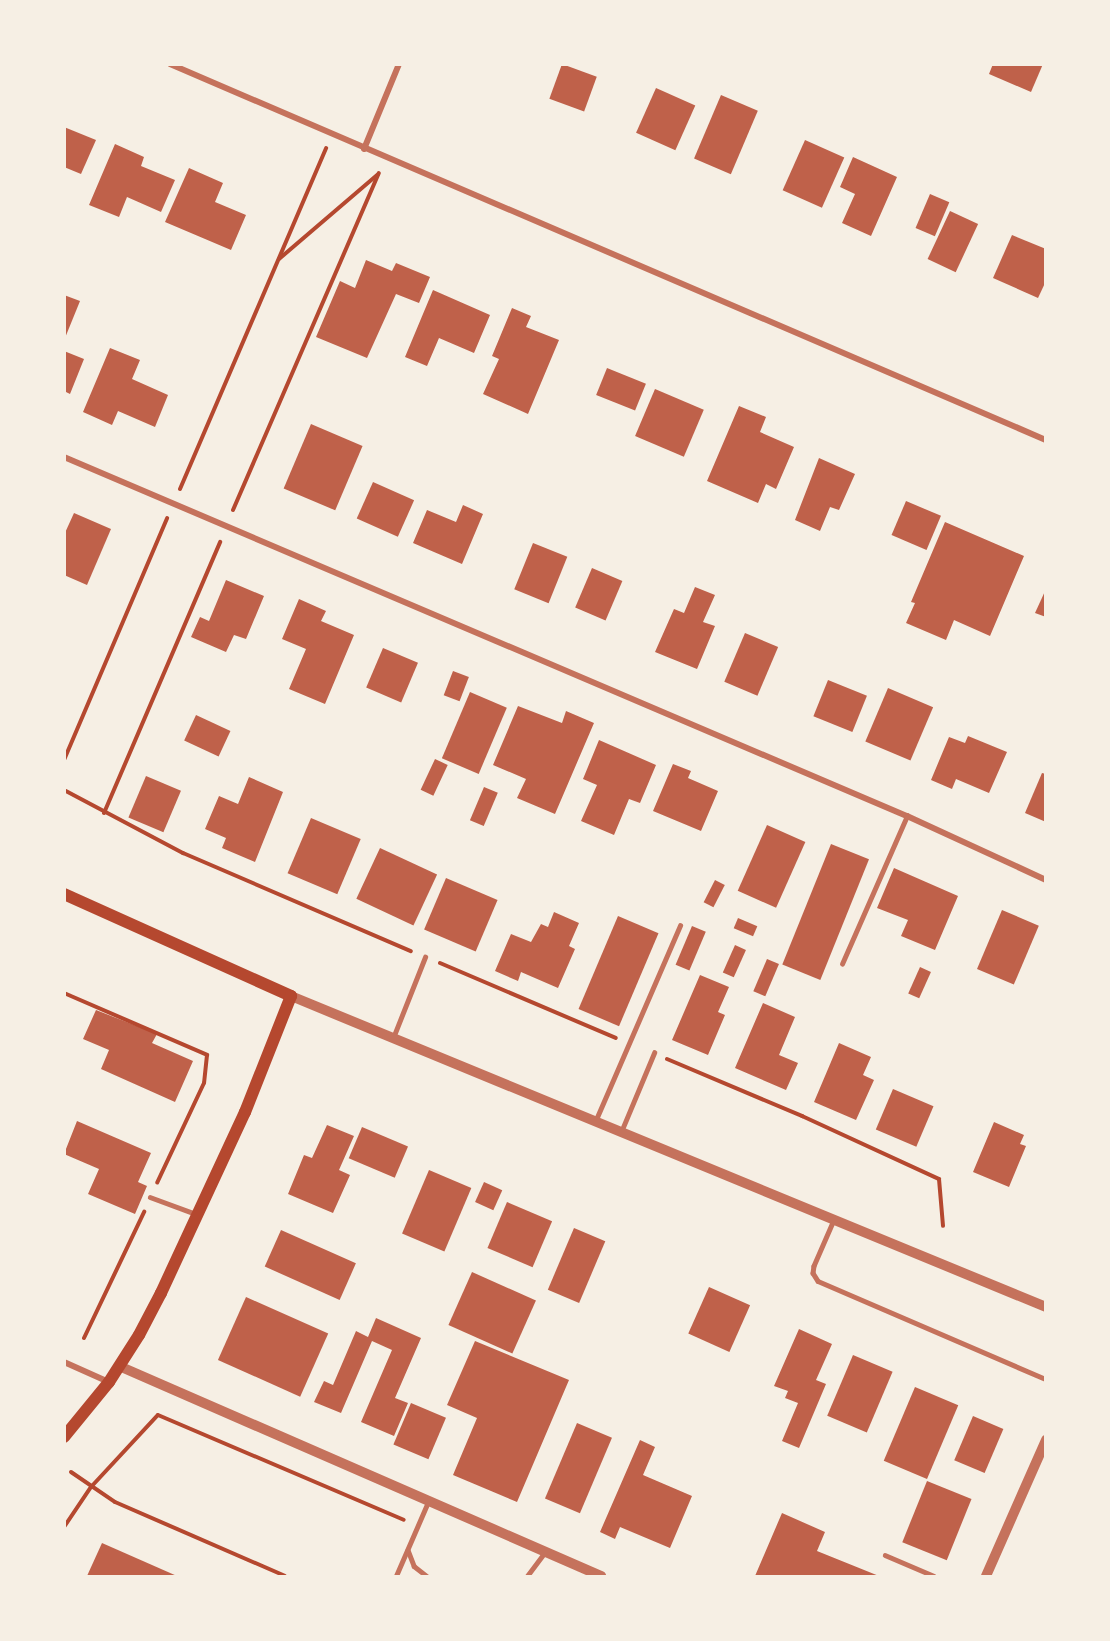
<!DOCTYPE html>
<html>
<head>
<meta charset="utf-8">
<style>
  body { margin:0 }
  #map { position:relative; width:1110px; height:1641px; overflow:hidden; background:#f6efe4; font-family:"IBM Plex Sans",sans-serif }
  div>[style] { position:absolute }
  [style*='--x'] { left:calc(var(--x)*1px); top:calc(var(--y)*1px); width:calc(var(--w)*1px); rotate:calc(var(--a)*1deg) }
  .building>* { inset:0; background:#bf614a; transform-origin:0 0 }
  .path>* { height:4px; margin:-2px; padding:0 2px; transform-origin:2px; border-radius:2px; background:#b5482f }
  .service>* { height:4.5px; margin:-2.25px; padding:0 2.25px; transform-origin:2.25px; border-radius:2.25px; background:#c5725c }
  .minor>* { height:6px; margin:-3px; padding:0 3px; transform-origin:3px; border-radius:3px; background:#c5725c }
  .tertiary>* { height:10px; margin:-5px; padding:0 5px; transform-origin:5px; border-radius:5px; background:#c5725c }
  .secondary>* { height:12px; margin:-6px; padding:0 6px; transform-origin:6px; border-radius:6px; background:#b5482f }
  span { translate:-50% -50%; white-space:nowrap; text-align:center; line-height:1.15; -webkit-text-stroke:6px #f6efe4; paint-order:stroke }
  .frame { position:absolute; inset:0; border:66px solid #f6efe4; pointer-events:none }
</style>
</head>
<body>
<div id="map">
  <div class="building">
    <div style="left:562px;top:64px;width:37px;height:37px;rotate:20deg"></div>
    <div style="clip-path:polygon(993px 64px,1043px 64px,1031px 92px,989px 74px)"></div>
    <div style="left:656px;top:88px;width:43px;height:49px;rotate:24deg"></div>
    <div style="left:721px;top:95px;width:40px;height:69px;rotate:23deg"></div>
    <div style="clip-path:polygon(64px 127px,96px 140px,81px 174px,64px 167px)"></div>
    <div style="left:805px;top:140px;width:43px;height:55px;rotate:24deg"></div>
    <div style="clip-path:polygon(115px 144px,144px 157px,141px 166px,175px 180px,161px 212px,127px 197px,119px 217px,89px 205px)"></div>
    <div style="clip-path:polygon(853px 157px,897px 177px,871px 236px,842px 223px,855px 194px,840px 187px)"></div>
    <div style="clip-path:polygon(189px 168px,223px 183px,215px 202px,246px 215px,231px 250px,165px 222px)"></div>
    <div style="left:930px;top:194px;width:21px;height:37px;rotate:23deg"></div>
    <div style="left:950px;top:211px;width:31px;height:53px;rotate:25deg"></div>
    <div style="clip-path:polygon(1012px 235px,1046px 249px,1046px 281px,1038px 298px,993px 278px)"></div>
    <div style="clip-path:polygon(366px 260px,392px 271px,396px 263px,430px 277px,419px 303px,396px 294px,367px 358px,316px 337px,340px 281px,355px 288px)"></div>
    <div style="clip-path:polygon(433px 290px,490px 315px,474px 353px,439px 338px,427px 366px,405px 357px)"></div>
    <div style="clip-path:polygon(64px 295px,80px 301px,65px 338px,64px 338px)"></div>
    <div style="clip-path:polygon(512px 308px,531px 316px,526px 327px,559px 340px,528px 414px,483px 394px,499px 359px,492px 356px)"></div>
    <div style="clip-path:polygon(110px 348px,140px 360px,132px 379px,168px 395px,155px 427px,118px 411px,112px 425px,83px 412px)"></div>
    <div style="clip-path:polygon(64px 351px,84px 359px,70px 394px,64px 391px)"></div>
    <div style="left:607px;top:368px;width:42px;height:29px;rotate:22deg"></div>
    <div style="left:655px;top:389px;width:53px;height:51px;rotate:23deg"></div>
    <div style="clip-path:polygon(739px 406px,766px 417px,760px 432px,794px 447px,776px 489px,766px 484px,758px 503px,707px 481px)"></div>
    <div style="left:311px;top:424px;width:56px;height:70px;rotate:23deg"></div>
    <div style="clip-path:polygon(819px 458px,855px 474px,839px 510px,830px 507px,820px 531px,795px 520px)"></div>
    <div style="left:373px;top:482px;width:45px;height:40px;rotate:24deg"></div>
    <div style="left:906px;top:501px;width:38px;height:37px;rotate:23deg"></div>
    <div style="clip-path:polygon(463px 505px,483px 514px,462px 564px,413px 543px,427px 510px,456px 522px)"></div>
    <div style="clip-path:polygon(74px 513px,111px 529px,87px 585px,64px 575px,64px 535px)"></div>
    <div style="clip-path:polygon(945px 522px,1024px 556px,990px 636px,954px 620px,946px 640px,906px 623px,915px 603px,911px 602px)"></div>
    <div style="left:533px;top:543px;width:37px;height:50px;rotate:22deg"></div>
    <div style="left:592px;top:568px;width:33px;height:43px;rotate:23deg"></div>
    <div style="clip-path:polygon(226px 580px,264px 596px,246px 639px,234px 635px,226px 652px,191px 637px,200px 617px,209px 621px)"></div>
    <div style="clip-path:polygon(695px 587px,715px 595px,703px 622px,715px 626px,697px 669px,655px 652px,674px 609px,684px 613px)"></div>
    <div style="clip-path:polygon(1046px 589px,1046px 617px,1035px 613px)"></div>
    <div style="clip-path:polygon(299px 599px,326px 611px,321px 621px,354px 635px,325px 704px,289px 689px,306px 649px,282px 639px)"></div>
    <div style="left:745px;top:633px;width:36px;height:53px;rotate:23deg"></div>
    <div style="left:383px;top:648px;width:38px;height:43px;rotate:23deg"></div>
    <div style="left:453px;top:671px;width:17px;height:26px;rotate:21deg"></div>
    <div style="left:828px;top:680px;width:42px;height:39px;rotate:22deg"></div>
    <div style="left:888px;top:688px;width:49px;height:58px;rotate:23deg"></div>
    <div style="left:470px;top:692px;width:40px;height:72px;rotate:23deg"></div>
    <div style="clip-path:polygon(518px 706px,562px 723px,566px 711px,594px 723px,555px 814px,517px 798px,526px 779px,493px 765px)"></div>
    <div style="left:196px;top:715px;width:38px;height:28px;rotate:25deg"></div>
    <div style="clip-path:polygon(968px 736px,1007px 752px,989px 793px,956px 779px,952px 789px,931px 780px,949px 737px,965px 743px)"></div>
    <div style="clip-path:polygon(599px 740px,656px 765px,640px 803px,629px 799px,614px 835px,581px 821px,597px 785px,583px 779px)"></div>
    <div style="left:435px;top:759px;width:14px;height:34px;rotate:25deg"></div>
    <div style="clip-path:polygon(673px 764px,691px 771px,688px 778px,718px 791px,701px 831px,653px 811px)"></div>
    <div style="clip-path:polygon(1042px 773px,1046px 774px,1046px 822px,1025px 813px)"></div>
    <div style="left:146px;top:776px;width:38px;height:45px;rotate:23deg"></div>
    <div style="clip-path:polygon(249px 777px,283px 792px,255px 862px,222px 848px,226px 838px,205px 829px,219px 796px,238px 804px)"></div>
    <div style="left:484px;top:787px;width:15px;height:36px;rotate:23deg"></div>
    <div style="left:311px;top:818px;width:54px;height:60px;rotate:23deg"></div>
    <div style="left:767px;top:825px;width:42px;height:72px;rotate:24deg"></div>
    <div style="left:831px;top:844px;width:41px;height:130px;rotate:22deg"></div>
    <div style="left:380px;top:848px;width:63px;height:56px;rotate:25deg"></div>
    <div style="clip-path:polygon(894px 868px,958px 896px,935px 950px,901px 936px,908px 920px,877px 908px)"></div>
    <div style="left:446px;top:878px;width:56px;height:56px;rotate:23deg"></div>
    <div style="left:715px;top:880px;width:11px;height:25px;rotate:27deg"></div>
    <div style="left:1002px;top:910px;width:40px;height:64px;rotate:23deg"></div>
    <div style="clip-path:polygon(554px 912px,579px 923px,569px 946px,575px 949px,558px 988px,521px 972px,518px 981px,495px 971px,511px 934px,531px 942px,541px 924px,548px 927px)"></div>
    <div style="left:618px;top:916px;width:44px;height:101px;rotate:23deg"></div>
    <div style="left:738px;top:918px;width:21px;height:11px;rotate:23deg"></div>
    <div style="left:692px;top:926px;width:15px;height:42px;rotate:23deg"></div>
    <div style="left:735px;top:945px;width:12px;height:30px;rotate:24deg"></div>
    <div style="left:767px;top:959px;width:13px;height:35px;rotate:23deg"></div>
    <div style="left:920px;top:967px;width:12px;height:29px;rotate:24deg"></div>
    <div style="clip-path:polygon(700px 975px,729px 987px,718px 1012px,725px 1015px,708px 1055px,672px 1040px)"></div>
    <div style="clip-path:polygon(763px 1003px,795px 1017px,779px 1055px,798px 1063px,786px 1090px,735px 1068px)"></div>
    <div style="clip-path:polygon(96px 1010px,157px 1034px,152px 1043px,193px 1061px,175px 1102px,101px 1069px,109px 1050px,83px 1039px)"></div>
    <div style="clip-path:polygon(839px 1043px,871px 1057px,863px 1075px,874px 1080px,856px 1120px,814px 1102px)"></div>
    <div style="left:893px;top:1089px;width:44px;height:44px;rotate:23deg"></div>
    <div style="clip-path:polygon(77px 1121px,151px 1153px,138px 1182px,147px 1186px,135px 1214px,88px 1194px,99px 1169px,64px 1154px)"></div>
    <div style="clip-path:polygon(994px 1122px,1024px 1135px,1020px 1144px,1026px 1146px,1009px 1187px,973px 1172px)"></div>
    <div style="clip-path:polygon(327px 1125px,354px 1136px,339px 1170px,350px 1175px,333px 1213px,288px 1194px,304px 1155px,312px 1158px)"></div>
    <div style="left:362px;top:1127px;width:50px;height:34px;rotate:23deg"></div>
    <div style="left:429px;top:1170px;width:46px;height:69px;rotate:23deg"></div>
    <div style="left:484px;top:1182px;width:20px;height:22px;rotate:24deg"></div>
    <div style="left:507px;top:1202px;width:49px;height:50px;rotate:23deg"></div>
    <div style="left:574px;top:1228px;width:34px;height:67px;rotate:23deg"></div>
    <div style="left:281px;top:1230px;width:82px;height:40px;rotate:24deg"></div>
    <div style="left:472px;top:1272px;width:70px;height:58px;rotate:24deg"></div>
    <div style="left:709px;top:1287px;width:45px;height:51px;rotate:24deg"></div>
    <div style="left:246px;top:1297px;width:90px;height:69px;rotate:24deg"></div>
    <div style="clip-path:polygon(376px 1318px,421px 1338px,395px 1398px,408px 1403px,394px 1436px,361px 1422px,392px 1350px,372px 1341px,341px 1413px,314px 1402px,324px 1381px,333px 1385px,356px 1331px,368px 1337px)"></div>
    <div style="clip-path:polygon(799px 1329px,832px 1344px,816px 1380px,826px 1384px,799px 1448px,782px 1441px,798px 1403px,785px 1398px,788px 1391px,774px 1386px)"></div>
    <div style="clip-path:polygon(475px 1341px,569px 1380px,517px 1502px,453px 1475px,477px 1418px,447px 1405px)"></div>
    <div style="left:853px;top:1355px;width:43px;height:66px;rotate:23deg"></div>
    <div style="left:915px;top:1387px;width:47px;height:80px;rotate:23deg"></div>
    <div style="left:411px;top:1403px;width:38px;height:45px;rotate:23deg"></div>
    <div style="left:973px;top:1416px;width:33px;height:48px;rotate:23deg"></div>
    <div style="left:577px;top:1423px;width:38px;height:82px;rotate:23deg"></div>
    <div style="clip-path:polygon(640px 1440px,655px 1447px,643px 1475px,692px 1496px,670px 1548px,620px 1527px,615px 1539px,600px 1532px)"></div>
    <div style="left:927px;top:1481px;width:48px;height:66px;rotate:22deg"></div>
    <div style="clip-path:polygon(782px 1513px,825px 1532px,817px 1551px,879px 1576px,755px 1576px)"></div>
    <div style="clip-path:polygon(102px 1543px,177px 1576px,87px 1576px)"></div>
  </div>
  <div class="path">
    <div style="--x:279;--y:259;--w:130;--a:-40.6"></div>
    <div style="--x:180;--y:489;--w:371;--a:-66.8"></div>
    <div style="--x:233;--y:510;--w:367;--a:-66.6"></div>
    <div style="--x:64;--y:760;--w:263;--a:-66.9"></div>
    <div style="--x:64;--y:790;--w:135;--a:27.9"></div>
    <div style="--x:183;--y:853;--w:248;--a:23.3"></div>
    <div style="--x:104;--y:813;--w:295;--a:-66.8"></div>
    <div style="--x:440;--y:963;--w:191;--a:23.1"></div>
    <div style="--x:64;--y:993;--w:156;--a:23.4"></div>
    <div style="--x:207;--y:1055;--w:28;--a:96"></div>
    <div style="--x:204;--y:1083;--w:110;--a:115.2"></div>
    <div style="--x:667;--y:1059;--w:147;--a:22.9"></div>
    <div style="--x:802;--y:1116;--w:151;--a:24.7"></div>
    <div style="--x:939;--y:1179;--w:47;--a:85.1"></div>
    <div style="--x:84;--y:1338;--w:140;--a:-64.5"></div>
    <div style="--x:71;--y:1472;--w:53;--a:34.3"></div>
    <div style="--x:115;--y:1502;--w:185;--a:23.5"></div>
    <div style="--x:64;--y:1527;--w:48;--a:-56"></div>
    <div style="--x:91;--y:1487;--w:98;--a:-47.1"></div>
    <div style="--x:158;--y:1415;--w:267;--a:23.1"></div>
  </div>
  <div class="service">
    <div style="--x:842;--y:964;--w:162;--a:-66.3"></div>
    <div style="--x:393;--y:1038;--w:87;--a:-68.4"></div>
    <div style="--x:595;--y:1122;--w:214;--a:-66.6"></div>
    <div style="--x:621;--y:1132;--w:86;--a:-67.3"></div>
    <div style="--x:150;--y:1197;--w:49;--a:20.3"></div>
    <div style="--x:834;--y:1220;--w:50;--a:113.5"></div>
    <div style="--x:814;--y:1266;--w:7;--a:98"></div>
    <div style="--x:813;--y:1273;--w:9;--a:58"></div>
    <div style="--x:818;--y:1281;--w:248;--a:23.3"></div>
    <div style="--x:408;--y:1550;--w:17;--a:69"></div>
    <div style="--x:414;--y:1566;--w:16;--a:38"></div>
    <div style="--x:885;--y:1555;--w:53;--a:23.2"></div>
    <div style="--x:396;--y:1576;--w:81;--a:-66.6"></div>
    <div style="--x:527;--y:1576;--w:30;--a:-53"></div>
  </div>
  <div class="minor">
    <div style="--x:170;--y:64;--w:953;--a:23.23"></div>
    <div style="--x:364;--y:149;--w:92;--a:-67.6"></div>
    <div style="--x:64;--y:457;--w:916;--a:23.07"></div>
    <div style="--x:907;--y:816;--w:153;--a:24.7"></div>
    <div style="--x:64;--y:1362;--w:49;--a:24"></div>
  </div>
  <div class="tertiary">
    <div style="--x:291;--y:996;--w:817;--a:22.39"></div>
    <div style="--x:119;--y:1366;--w:526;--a:23.54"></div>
    <div style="--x:986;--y:1576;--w:149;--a:-66.2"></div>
  </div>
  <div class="secondary">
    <div style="--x:64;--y:894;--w:249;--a:24.2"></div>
    <div style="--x:291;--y:996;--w:125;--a:111.6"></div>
    <div style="--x:245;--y:1112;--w:200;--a:114.9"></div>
    <div style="--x:161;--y:1293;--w:47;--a:117.6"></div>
    <div style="--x:139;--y:1335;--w:56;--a:122.6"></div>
    <div style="--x:109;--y:1382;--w:71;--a:129.3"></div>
  </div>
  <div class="frame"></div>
</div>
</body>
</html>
